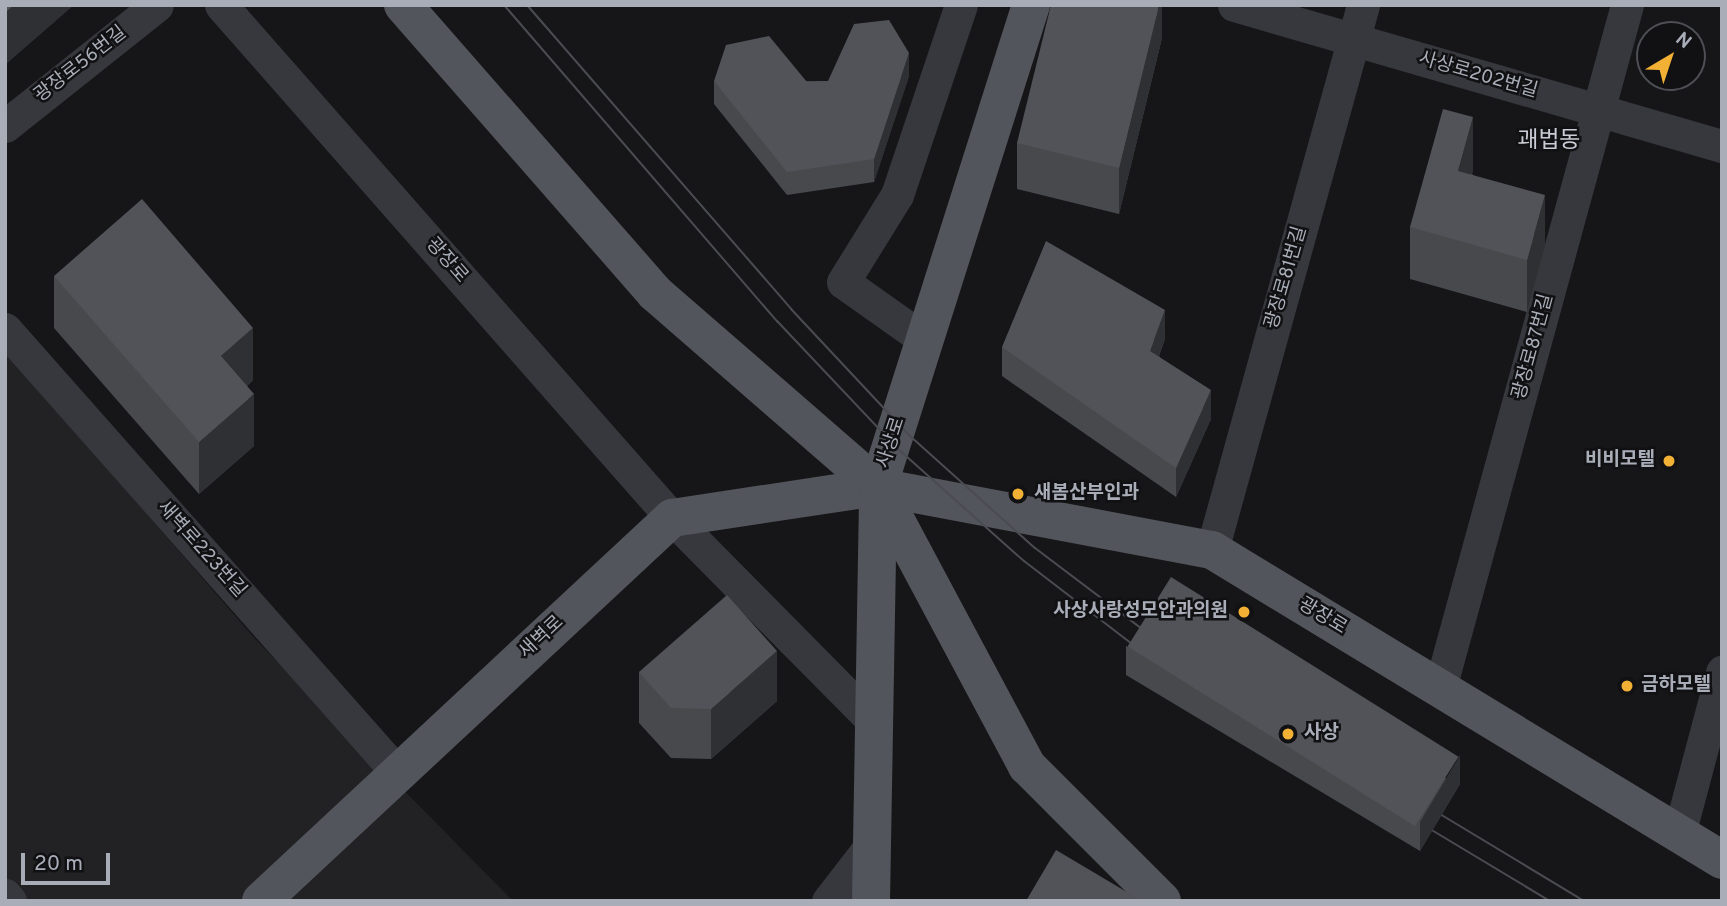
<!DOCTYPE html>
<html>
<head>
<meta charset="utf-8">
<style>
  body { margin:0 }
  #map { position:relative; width:1727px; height:906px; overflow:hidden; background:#161618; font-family:Overpass,"Noto Sans KR",sans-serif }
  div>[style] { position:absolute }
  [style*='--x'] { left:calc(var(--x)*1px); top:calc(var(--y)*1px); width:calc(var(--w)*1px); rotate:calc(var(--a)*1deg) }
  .built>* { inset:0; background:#222225 }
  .minor>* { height:33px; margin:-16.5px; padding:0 16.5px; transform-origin:16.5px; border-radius:16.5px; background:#37383d }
  .major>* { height:38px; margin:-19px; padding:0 19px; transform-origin:19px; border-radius:19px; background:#53555c }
  .tram>* { height:2px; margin:-1px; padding:0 1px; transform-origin:1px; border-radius:1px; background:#4a4c52 }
  .wall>* { inset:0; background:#47494d }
  .shaded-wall>* { inset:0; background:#2f3033 }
  .building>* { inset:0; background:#525359; transform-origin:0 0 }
  .dots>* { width:19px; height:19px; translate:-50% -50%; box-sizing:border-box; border:4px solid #111113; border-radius:50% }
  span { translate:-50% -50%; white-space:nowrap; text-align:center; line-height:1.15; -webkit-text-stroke:5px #111113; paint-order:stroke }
  .street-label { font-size:19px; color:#a8adb8 }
  .poi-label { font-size:19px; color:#a8adb8; font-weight:700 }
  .right { translate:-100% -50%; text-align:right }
  .left { translate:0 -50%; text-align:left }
  .quarter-label { font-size:23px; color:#c9ccd4 }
  .frame { position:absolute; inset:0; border:7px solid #a8adb8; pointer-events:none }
  .north { position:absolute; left:1636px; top:21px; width:70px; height:70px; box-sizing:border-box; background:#111113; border:2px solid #4d4f55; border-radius:50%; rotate:39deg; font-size:19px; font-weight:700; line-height:28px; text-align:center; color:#a8adb8 }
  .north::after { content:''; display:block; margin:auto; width:24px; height:32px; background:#f2b134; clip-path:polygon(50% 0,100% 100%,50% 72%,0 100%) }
  .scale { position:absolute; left:21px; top:853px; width:89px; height:32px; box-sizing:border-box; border:4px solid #a8adb8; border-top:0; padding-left:9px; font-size:21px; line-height:24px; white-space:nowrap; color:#a8adb8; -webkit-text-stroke:5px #111113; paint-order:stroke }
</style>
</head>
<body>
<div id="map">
  <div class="built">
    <div style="clip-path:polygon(5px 350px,255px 639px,513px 901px,5px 901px)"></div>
  </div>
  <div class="minor">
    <div style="--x:221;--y:5;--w:683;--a:48.68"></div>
    <div style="--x:672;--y:518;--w:287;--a:45.3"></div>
    <div style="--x:1234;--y:5;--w:508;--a:16.12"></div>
    <div style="--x:5;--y:126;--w:194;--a:-38.5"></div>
    <div style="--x:5;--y:329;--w:592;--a:48.5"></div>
    <div style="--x:925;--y:340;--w:100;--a:-144.7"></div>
    <div style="--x:843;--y:282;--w:102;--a:-58.2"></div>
    <div style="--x:897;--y:195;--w:200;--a:-71.4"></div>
    <div style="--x:1212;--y:550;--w:566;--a:-74.51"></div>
    <div style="--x:1440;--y:688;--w:708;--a:-74.69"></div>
    <div style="--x:1679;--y:834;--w:168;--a:-75.1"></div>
    <div style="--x:5;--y:895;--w:8;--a:50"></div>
    <div style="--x:828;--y:901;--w:72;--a:-52.3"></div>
  </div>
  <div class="major">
    <div style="--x:403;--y:5;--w:383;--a:48.8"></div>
    <div style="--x:655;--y:293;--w:296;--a:41"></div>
    <div style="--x:261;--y:901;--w:562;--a:-42.98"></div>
    <div style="--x:672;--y:518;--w:208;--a:-8.6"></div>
    <div style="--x:871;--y:901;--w:414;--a:-89"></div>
    <div style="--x:878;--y:487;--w:506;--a:-72.39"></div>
    <div style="--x:1162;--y:901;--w:191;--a:-135"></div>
    <div style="--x:1027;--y:766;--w:316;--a:-118.1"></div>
    <div style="--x:878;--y:487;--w:340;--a:10.7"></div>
    <div style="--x:1212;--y:550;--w:597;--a:31.29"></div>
  </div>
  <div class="tram">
    <div style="--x:504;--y:5;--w:418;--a:49.2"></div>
    <div style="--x:777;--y:321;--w:175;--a:46.6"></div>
    <div style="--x:897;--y:448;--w:170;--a:41.7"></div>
    <div style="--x:1024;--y:561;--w:151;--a:37.5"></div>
    <div style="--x:527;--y:5;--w:403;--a:49"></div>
    <div style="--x:791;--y:309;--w:174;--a:46.9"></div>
    <div style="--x:910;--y:436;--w:168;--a:41.9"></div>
    <div style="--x:1035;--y:548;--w:149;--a:37.1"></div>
    <div style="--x:1425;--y:805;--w:186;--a:31.1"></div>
    <div style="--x:1415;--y:820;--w:157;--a:31"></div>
  </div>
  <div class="wall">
    <div style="clip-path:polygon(1162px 5px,1162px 38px,1119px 214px,1017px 189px,1017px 143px)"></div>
    <div style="clip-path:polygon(909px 76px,874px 182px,787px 195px,714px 104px,714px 81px,828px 81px)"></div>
    <div style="clip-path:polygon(1473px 169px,1472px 174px,1545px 247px,1527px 312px,1410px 279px,1410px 227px)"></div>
    <div style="clip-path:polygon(54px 276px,253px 380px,247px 386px,254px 446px,199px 494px,54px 328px)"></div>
    <div style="clip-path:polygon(1165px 339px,1159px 356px,1211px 419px,1176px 497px,1002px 376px,1002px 347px)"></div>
    <div style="clip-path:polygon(1126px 646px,1460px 784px,1420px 851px,1126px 675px)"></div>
    <div style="clip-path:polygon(639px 672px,777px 701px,711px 759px,671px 758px,639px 723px)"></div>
  </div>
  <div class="shaded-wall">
    <div style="clip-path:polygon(14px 5px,74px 5px,5px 65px,5px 13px)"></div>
    <div style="clip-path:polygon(1159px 5px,1162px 5px,1162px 38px,1119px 214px,1119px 168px)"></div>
    <div style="clip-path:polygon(909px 53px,909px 76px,874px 182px,874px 159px)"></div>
    <div style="clip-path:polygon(1473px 117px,1473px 169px,1458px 223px,1458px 171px)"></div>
    <div style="clip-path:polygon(1545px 195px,1545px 247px,1527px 312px,1527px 260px)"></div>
    <div style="clip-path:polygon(1165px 310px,1165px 339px,1150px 380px,1150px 351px)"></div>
    <div style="clip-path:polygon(253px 328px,253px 380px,221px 408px,221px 356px)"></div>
    <div style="clip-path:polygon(1211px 390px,1211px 419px,1176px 497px,1176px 468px)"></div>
    <div style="clip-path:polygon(254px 394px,254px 446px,199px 494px,199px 442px)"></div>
    <div style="clip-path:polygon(777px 651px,777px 701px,711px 759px,711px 709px)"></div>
    <div style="clip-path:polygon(1460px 755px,1460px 784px,1420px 851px,1420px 822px)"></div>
  </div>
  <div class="building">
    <div style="clip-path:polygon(5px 5px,14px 5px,5px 13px)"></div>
    <div style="clip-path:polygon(1051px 5px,1159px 5px,1119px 168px,1017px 143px)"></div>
    <div style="clip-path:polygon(889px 20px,909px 53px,874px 159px,787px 172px,714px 81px,726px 45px,769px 36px,807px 82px,828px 81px,854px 24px)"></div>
    <div style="clip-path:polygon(1443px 109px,1473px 117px,1458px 171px,1545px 195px,1527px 260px,1410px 227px)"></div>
    <div style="clip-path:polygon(142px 199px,253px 328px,221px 356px,254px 394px,199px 442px,54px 276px)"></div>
    <div style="clip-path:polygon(1046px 241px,1165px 310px,1150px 351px,1211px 390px,1176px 468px,1002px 347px)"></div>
    <div style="left:1171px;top:577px;width:339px;height:82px;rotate:32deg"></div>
    <div style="clip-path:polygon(727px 595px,777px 651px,711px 709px,671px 708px,639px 672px)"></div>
    <div style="clip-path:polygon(1056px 850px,1142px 901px,1026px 901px)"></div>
  </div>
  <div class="dots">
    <div style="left:1669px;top:461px;background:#f2b134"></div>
    <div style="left:1018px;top:494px;background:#f2b134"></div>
    <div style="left:1244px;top:612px;background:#f2b134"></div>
    <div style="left:1627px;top:686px;background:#f2b134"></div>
    <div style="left:1288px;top:734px;background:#f2b134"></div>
  </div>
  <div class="street-label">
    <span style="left:81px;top:65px;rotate:-38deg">광장로56번길</span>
    <span style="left:1478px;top:76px;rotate:16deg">사상로202번길</span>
    <span style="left:446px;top:261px;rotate:49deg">광장로</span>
    <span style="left:1287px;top:278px;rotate:-74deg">광장로81번길</span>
    <span style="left:1534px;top:347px;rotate:-75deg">광장로87번길</span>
    <span style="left:892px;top:443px;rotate:-72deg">사상로</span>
    <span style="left:201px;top:550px;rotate:48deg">새벽로223번길</span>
    <span style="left:1322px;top:617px;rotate:31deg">광장로</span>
    <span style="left:542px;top:638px;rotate:-43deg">새벽로</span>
  </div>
  <div class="poi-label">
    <span class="right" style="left:1655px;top:461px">비비모텔</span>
    <span class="left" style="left:1034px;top:494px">새봄산부인과</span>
    <span class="right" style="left:1228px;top:612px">사상사랑성모안과의원</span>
    <span class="left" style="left:1641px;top:686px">금하모텔</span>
    <span class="left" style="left:1304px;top:734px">사상</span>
  </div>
  <div class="quarter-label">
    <span style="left:1549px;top:142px">괘법동</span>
  </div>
  <div class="frame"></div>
  <div class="north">N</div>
  <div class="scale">20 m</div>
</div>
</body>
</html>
